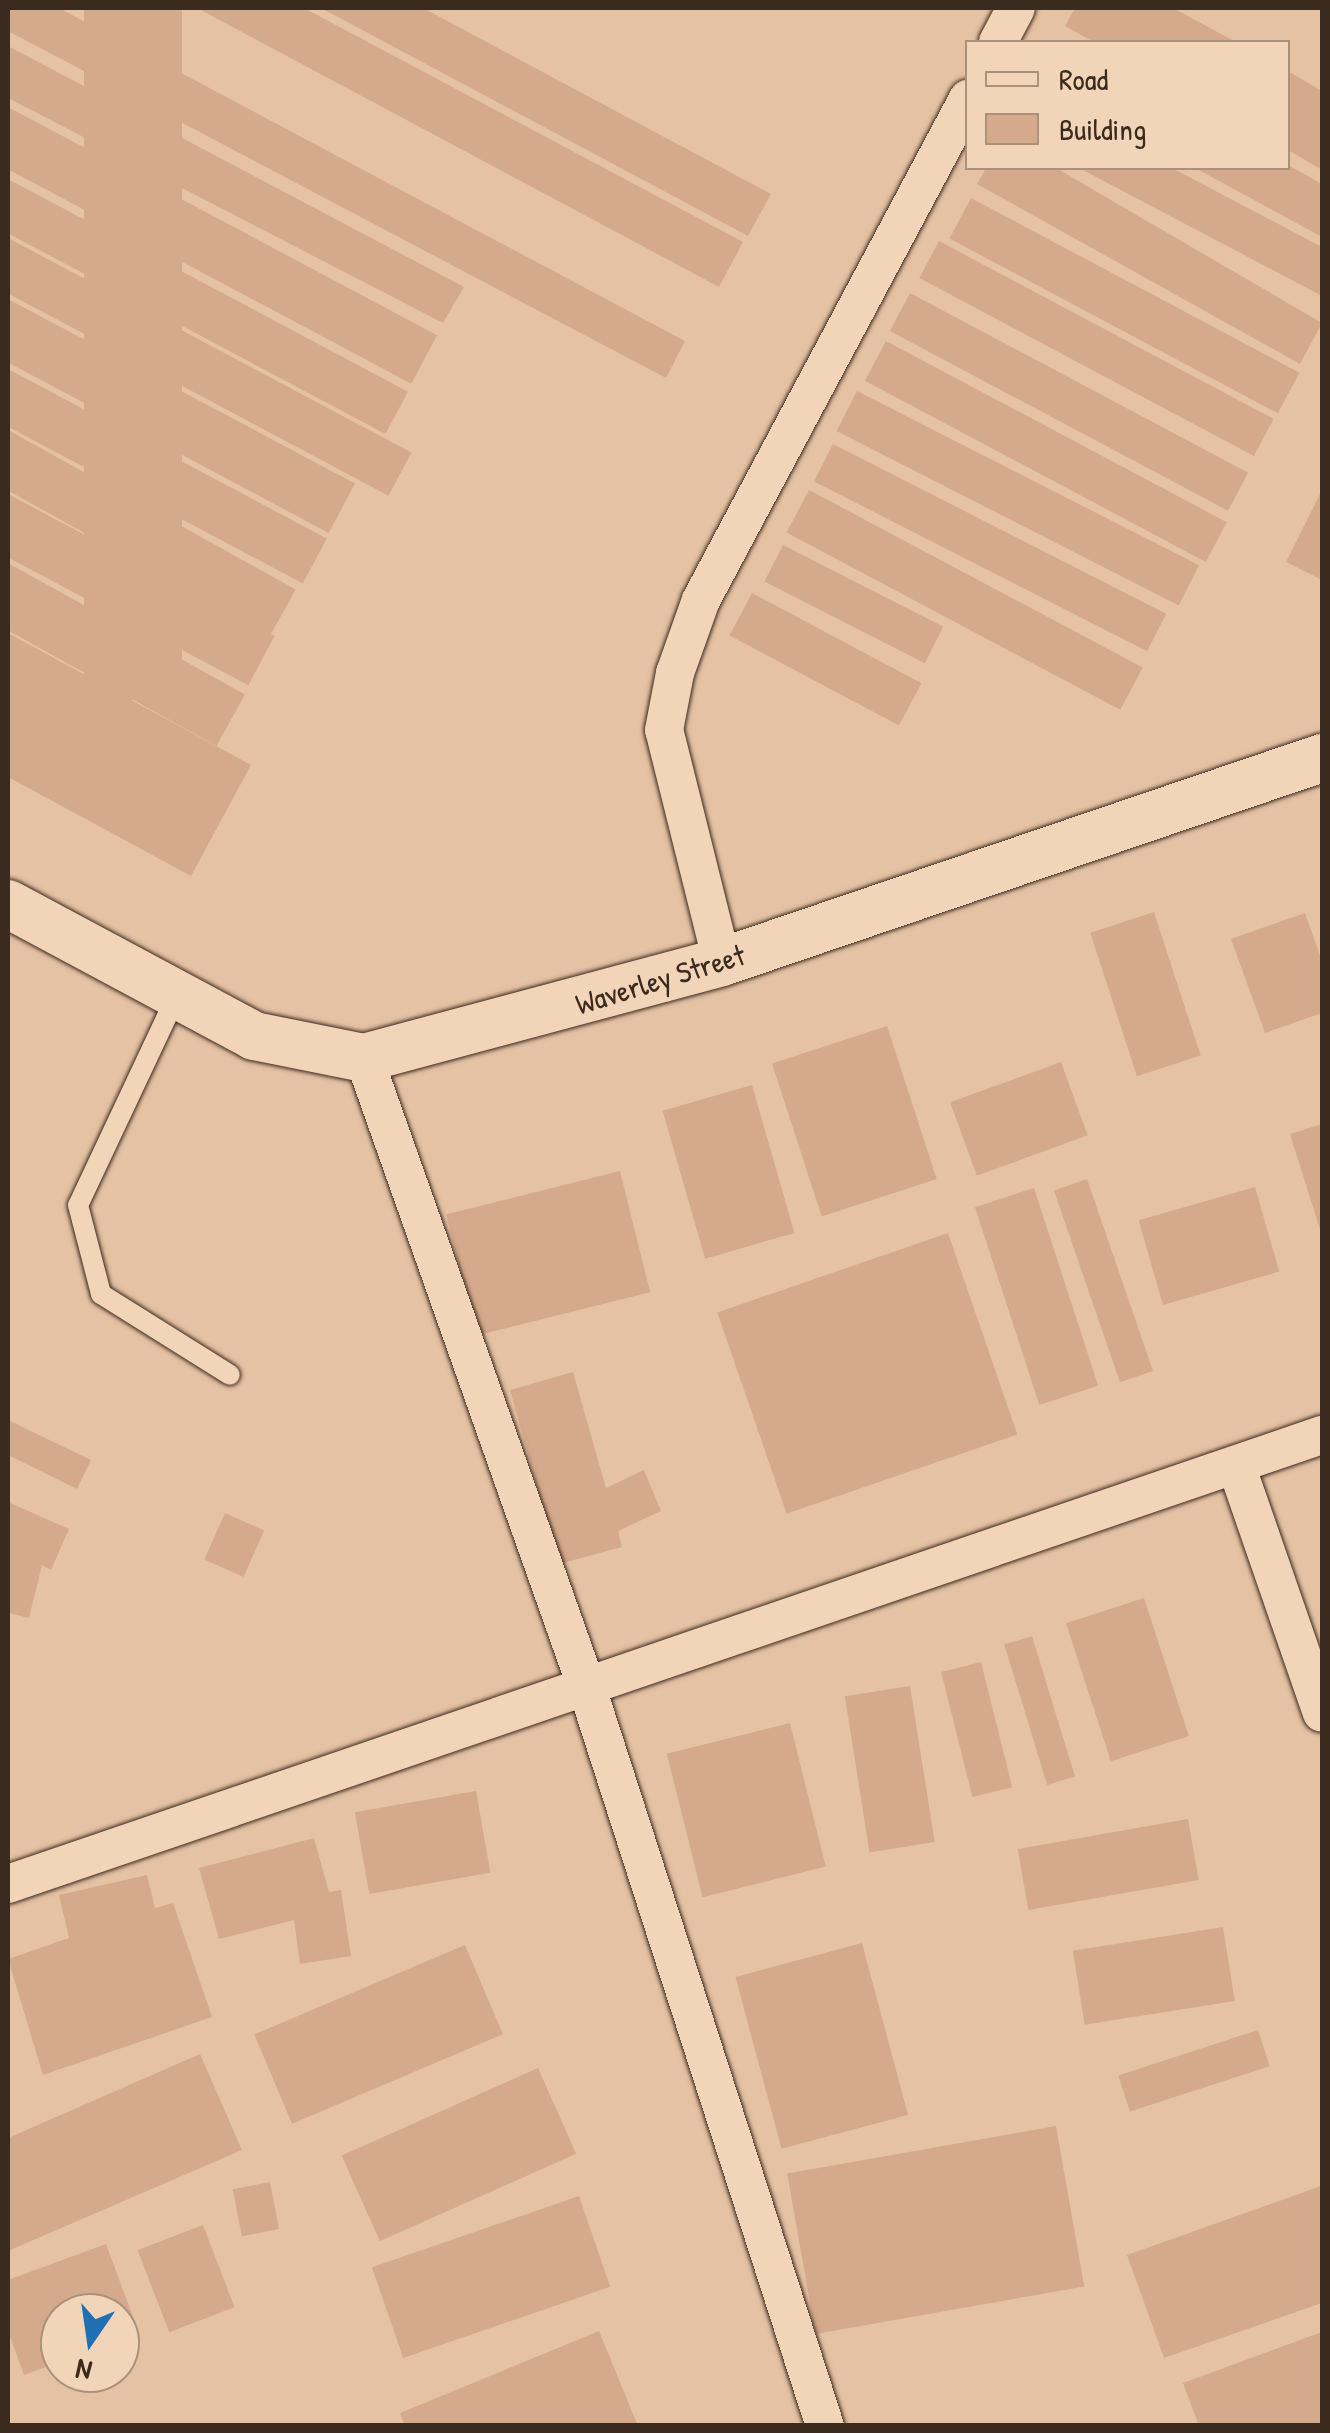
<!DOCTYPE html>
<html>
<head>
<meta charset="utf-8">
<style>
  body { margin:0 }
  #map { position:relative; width:1330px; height:2433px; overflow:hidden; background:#f1d1b3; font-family:"Patrick Hand",sans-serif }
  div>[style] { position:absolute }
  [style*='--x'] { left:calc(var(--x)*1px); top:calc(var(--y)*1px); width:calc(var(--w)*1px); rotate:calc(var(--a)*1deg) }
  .built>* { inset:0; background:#e6c2a4 }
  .building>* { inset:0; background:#d5aa8c; transform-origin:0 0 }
  .roads { filter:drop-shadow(0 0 2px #3b2a1e) drop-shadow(0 0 2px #3b2a1e) }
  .service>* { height:20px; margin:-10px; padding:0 10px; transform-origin:10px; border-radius:10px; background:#f2d5b8 }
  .minor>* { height:38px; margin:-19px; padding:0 19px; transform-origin:19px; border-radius:19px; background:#f2d5b8 }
  .tertiary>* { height:48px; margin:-24px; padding:0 24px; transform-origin:24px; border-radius:24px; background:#f2d5b8 }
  span { translate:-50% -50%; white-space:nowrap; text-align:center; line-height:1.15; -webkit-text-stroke:8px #f2d5b8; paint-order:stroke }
  .street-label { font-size:30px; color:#3b2a1e }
  .frame { position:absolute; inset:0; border:10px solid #3b2a1e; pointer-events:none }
  .legend { position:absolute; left:965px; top:40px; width:325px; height:130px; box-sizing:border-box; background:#f2d5b8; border:2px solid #a9917a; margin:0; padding:12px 18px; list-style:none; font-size:30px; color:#3b2a1e }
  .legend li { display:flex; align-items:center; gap:20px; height:50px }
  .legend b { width:50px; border:2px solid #a9917a }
  .north { position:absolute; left:40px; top:2293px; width:100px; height:100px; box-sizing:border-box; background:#f2d5b8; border:2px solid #a9917a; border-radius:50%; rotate:193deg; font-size:28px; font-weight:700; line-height:40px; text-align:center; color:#3b2a1e }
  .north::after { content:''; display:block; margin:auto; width:35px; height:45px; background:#1f6fb2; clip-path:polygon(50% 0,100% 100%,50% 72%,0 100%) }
</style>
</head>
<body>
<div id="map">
  <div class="built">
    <div style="clip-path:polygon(evenodd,8px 8px,1322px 8px,1322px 2425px,8px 2425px,8px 8px,968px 42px,1288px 42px,1288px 168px,968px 168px,968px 42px,8px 8px,60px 2313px,120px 2313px,120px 2373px,60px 2373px,60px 2313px)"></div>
  </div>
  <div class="building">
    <div style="clip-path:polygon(8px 8px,59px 8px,685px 341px,666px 378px,8px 31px)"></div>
    <div style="left:84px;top:8px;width:98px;height:692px"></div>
    <div style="clip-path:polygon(197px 8px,304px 8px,743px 242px,719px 287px)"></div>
    <div style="clip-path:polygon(321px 8px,423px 8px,771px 194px,748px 236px)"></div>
    <div style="clip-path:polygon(1075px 8px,1173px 8px,1236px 42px,1094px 42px,1065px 26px)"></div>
    <div style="clip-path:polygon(8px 46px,464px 287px,443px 323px,8px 98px)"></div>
    <div style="clip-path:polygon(1288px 71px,1322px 91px,1322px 170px,1288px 150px)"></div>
    <div style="left:8px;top:107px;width:486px;height:55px;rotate:28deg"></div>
    <div style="clip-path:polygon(1288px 165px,1322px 184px,1322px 237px,1195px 168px)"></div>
    <div style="clip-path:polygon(986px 168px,1056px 168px,1322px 323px,1300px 364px,977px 184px)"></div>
    <div style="clip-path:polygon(1079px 168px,1172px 168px,1322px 247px,1322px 296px)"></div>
    <div style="left:8px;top:179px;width:453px;height:48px;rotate:28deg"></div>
    <div style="left:971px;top:198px;width:372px;height:46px;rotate:28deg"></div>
    <div style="left:8px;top:238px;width:457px;height:49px;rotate:28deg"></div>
    <div style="left:939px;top:241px;width:379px;height:42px;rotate:28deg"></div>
    <div style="left:910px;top:293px;width:383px;height:43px;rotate:28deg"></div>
    <div style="left:8px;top:299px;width:393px;height:56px;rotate:28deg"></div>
    <div style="left:886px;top:341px;width:386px;height:45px;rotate:28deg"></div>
    <div style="left:8px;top:369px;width:361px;height:51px;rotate:28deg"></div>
    <div style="left:857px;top:391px;width:384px;height:45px;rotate:27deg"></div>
    <div style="left:8px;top:430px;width:329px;height:53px;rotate:29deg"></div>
    <div style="left:833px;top:444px;width:374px;height:42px;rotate:27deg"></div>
    <div style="left:809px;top:490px;width:378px;height:48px;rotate:28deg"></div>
    <div style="clip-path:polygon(1322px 490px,1322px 580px,1286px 562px)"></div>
    <div style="left:8px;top:494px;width:302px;height:56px;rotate:28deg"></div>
    <div style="left:783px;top:545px;width:180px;height:41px;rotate:27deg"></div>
    <div style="left:8px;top:563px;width:271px;height:59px;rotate:29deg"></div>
    <div style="left:752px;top:593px;width:192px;height:48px;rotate:28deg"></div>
    <div style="clip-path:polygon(8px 633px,251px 765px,191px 876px,8px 777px)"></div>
    <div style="left:1154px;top:912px;width:151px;height:67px;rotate:72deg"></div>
    <div style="clip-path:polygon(1305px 913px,1322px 961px,1322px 1013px,1265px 1033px,1231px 939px)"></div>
    <div style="left:887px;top:1026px;width:161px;height:121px;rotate:72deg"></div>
    <div style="left:1061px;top:1062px;width:78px;height:118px;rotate:70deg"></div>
    <div style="left:752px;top:1085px;width:154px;height:93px;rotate:74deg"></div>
    <div style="clip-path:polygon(1322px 1124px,1322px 1236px,1290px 1134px)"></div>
    <div style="left:620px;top:1171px;width:125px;height:179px;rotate:76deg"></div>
    <div style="left:1087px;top:1179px;width:203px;height:35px;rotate:71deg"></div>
    <div style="left:1255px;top:1187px;width:88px;height:121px;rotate:74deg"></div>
    <div style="left:1034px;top:1188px;width:208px;height:62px;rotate:72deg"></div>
    <div style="left:948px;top:1233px;width:213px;height:244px;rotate:71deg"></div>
    <div style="clip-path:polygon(573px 1372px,606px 1488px,644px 1470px,661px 1511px,618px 1531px,622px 1547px,559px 1564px,510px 1390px)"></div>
    <div style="clip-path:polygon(8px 1420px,91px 1460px,77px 1489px,8px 1455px)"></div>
    <div style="clip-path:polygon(8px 1502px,69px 1529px,51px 1570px,42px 1565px,29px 1618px,8px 1613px)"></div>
    <div style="left:225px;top:1513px;width:43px;height:51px;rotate:24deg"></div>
    <div style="left:1144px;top:1598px;width:145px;height:82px;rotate:72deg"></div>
    <div style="left:1032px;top:1636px;width:147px;height:29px;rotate:73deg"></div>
    <div style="left:981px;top:1662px;width:129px;height:41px;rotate:76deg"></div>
    <div style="left:910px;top:1686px;width:158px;height:66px;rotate:81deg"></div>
    <div style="left:790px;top:1723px;width:148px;height:127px;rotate:76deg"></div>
    <div style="left:476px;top:1791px;width:83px;height:123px;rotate:80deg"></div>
    <div style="left:1188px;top:1819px;width:62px;height:173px;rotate:80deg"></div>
    <div style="clip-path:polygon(314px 1838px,329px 1892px,341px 1890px,351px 1956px,300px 1964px,294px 1920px,219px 1939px,199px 1868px)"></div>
    <div style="clip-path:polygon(147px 1875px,155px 1908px,173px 1903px,212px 2017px,43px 2075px,8px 1959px,69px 1938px,59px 1895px)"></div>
    <div style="left:1223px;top:1927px;width:75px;height:152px;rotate:81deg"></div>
    <div style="left:862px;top:1943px;width:178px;height:131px;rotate:75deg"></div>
    <div style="left:465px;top:1945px;width:97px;height:229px;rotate:67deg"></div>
    <div style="left:1258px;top:2030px;width:38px;height:147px;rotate:72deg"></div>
    <div style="clip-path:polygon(200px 2054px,242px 2150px,8px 2251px,8px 2138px)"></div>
    <div style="left:538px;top:2068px;width:94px;height:215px;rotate:66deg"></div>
    <div style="left:1056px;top:2126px;width:163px;height:273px;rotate:80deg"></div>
    <div style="left:270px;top:2182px;width:48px;height:38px;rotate:79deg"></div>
    <div style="clip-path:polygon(1321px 2186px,1322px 2303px,1164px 2358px,1127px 2255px)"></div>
    <div style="left:579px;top:2196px;width:96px;height:219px;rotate:71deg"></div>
    <div style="left:203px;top:2225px;width:88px;height:70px;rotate:69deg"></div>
    <div style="clip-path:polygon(106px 2244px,139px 2333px,120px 2340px,120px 2313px,60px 2313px,60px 2362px,24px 2375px,8px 2331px,8px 2280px)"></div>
    <div style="clip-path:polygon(599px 2331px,638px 2426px,405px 2426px,400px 2413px)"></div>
    <div style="clip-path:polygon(1322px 2332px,1322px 2426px,1199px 2426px,1183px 2383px)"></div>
  </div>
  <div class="roads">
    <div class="service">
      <div style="--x:177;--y:995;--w:232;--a:115.2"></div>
      <div style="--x:78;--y:1205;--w:92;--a:75.5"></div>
      <div style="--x:101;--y:1294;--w:152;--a:32.1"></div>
    </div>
    <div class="minor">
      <div style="--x:998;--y:42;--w:38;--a:-62"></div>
      <div style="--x:722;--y:962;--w:239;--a:-104"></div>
      <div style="--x:664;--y:730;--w:58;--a:-79.1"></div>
      <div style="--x:675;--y:673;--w:77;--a:-70.4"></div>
      <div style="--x:701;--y:600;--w:568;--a:-61.95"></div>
      <div style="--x:364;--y:1058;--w:668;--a:70.51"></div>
      <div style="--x:587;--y:1688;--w:775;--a:72.13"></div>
      <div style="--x:1236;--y:1465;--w:262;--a:70.9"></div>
      <div style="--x:8;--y:1884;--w:1389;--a:-18.87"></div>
    </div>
    <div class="tertiary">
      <div style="--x:8;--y:904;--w:279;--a:28.2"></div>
      <div style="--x:254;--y:1036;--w:112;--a:11.3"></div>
      <div style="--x:364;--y:1058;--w:371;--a:-15"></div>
      <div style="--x:722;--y:962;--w:634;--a:-18.78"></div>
    </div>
  </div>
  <div class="street-label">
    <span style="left:660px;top:979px;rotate:-17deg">Waverley Street</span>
  </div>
  <div class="frame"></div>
  <ul class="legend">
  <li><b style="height:12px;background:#f2d5b8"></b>Road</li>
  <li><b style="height:28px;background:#d5aa8c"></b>Building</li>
  </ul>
  <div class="north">N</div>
</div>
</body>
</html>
